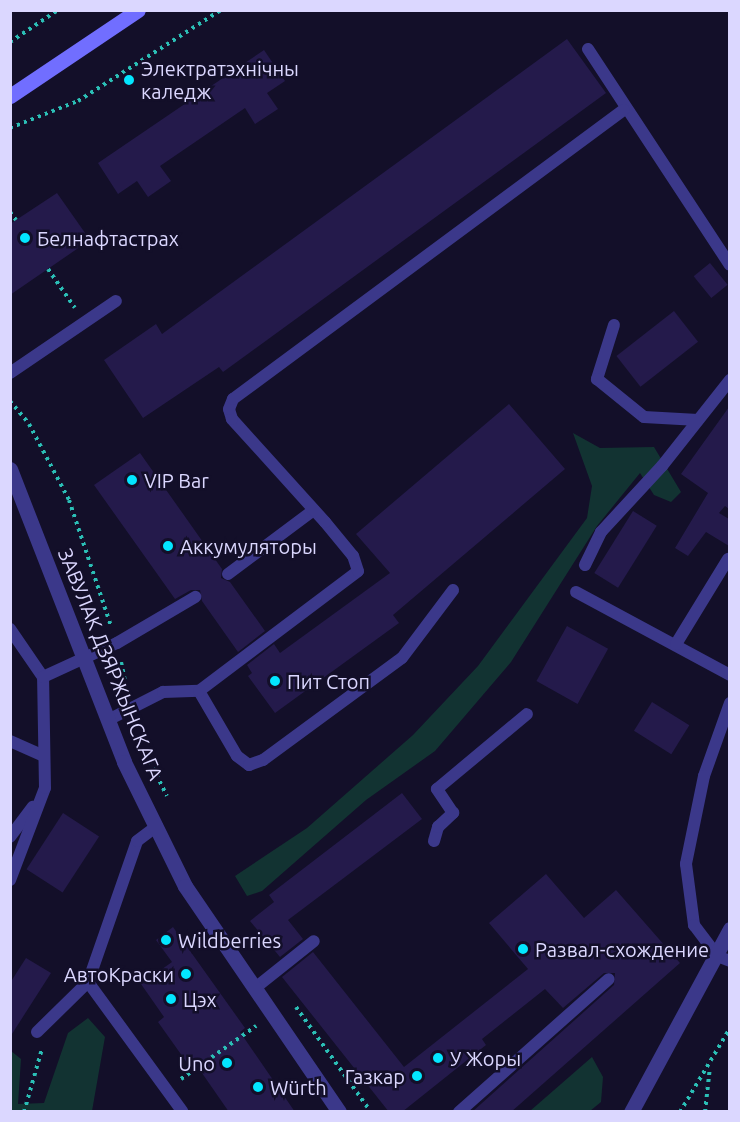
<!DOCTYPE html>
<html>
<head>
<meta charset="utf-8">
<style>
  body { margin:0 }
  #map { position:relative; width:740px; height:1122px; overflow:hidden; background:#130f29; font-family:Ubuntu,sans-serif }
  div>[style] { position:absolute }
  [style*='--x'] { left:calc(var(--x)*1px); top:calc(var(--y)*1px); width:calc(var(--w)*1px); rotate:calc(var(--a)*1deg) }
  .green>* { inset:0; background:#123332 }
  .building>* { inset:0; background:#241a4b; transform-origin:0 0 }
  .path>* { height:4px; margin-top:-2px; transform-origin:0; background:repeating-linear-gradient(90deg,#2bbfb6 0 3px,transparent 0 7.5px) }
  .lane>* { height:12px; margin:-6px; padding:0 6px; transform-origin:6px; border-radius:6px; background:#3b388a }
  .street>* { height:15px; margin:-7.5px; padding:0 7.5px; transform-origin:7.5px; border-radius:7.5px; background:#3b388a }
  .secondary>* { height:15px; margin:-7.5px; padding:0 7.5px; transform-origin:7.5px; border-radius:7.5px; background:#716eff }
  .dots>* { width:16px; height:16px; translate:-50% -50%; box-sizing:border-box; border:3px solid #130f29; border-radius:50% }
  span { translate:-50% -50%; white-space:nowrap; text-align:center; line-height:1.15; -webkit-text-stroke:5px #130f29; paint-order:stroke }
  .poi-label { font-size:20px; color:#dbd7ff }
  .left { translate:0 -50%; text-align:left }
  .right { translate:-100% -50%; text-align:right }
  .street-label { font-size:20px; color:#dbd7ff }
  .frame { position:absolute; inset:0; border:12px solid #dbd7ff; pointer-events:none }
</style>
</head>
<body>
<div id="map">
  <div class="green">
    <div style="clip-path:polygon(573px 433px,600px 448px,654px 447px,681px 492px,671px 502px,654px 495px,640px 473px,597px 526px,511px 662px,435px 751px,366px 800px,262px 891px,247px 896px,235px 876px,307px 828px,413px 735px,478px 666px,587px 518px,592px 486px)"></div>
    <div style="clip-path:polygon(88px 1018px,105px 1037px,92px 1111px,11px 1111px,11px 1051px,21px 1059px,18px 1104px,44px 1103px,68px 1033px)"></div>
    <div style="clip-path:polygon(592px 1057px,603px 1077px,601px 1102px,590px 1111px,530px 1111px)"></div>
  </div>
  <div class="building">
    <div style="clip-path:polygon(567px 39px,606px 93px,223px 372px,219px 367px,143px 418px,104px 360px,156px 324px,162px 334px)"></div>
    <div style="clip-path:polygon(264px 50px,285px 81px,267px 93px,278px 109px,255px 124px,245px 108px,160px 166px,171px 181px,148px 197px,137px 181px,118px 194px,98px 163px)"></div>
    <div style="clip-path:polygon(57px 193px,90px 240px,10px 295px,10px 224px)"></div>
    <div style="left:710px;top:263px;width:28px;height:21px;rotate:51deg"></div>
    <div style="left:674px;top:311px;width:39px;height:73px;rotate:52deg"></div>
    <div style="clip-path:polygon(509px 404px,565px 469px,393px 615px,399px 623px,275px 713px,248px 676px,252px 673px,247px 665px,274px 644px,280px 653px,390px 573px,356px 534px)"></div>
    <div style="clip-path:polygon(729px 407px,729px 509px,725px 506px,719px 513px,729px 519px,729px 546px,706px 532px,688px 556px,675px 548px,708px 493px,681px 474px)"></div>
    <div style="clip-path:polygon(140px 453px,222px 569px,221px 578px,230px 582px,265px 631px,238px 652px,202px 601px,200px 590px,191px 590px,175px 599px,94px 485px)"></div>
    <div style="left:633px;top:511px;width:28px;height:73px;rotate:32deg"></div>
    <div style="left:567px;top:626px;width:47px;height:63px;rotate:29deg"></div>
    <div style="left:652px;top:702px;width:44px;height:34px;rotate:32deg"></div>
    <div style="clip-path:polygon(402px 793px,422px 819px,288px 920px,303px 939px,280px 957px,250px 921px,274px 902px,269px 895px)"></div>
    <div style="left:63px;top:813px;width:43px;height:67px;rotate:33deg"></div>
    <div style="clip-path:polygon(546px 874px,584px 918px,616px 890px,680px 963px,511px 1112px,472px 1112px,614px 985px,615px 973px,604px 973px,563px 1008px,545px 989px,482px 1039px,486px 1045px,402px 1112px,389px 1112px,282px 977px,313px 952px,404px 1067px,528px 969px,489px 923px)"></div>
    <div style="clip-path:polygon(173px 927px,245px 1028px,240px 1032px,295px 1112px,229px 1112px,195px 1063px,190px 1067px,158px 1022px,164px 1017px,141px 984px,172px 962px,156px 940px)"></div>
    <div style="clip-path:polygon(26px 958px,51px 973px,10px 1037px,10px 983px)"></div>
  </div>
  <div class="path">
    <div style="--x:10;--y:42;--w:58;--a:-33.7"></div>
    <div style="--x:10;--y:128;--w:73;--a:-21.7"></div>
    <div style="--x:78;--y:101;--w:169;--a:-32.5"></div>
    <div style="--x:10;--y:212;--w:10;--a:53"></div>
    <div style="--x:48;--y:269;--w:47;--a:55.3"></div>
    <div style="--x:10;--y:401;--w:30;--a:50"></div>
    <div style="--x:29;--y:424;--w:86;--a:62.2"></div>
    <div style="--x:69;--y:500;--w:133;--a:71.6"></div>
    <div style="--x:121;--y:662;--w:29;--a:78"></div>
    <div style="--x:140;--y:741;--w:61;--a:63.9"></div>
    <div style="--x:296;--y:1007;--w:129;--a:54.5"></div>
    <div style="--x:181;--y:1079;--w:92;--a:-35.2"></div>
    <div style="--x:24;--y:1112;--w:66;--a:-74.1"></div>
    <div style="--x:680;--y:1112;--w:98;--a:-59.2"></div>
    <div style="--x:705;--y:1112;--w:45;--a:-83.7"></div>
  </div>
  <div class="lane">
    <div style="--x:588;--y:49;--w:258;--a:56.7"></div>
    <div style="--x:614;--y:325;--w:57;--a:107.5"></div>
    <div style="--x:597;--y:379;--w:60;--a:39"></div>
    <div style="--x:644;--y:417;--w:54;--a:3.2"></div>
    <div style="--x:10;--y:373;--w:128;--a:-34.2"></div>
    <div style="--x:585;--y:565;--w:37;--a:-64"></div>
    <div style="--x:601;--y:532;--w:90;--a:-47.3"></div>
    <div style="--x:662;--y:466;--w:110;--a:-51.7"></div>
    <div style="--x:228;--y:574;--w:107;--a:-36.7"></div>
    <div style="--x:576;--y:592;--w:175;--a:28.3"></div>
    <div style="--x:10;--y:629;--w:58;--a:55.5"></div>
    <div style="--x:676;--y:644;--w:100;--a:-58.5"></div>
    <div style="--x:199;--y:691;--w:75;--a:59.7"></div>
    <div style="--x:237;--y:756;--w:15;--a:37"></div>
    <div style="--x:249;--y:765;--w:15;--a:-20"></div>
    <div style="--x:263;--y:760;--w:172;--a:-36.3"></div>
    <div style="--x:402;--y:658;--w:85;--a:-53.1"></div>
    <div style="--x:730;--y:703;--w:77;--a:109.6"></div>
    <div style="--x:704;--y:776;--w:90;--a:101.6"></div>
    <div style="--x:686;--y:864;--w:62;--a:82.5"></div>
    <div style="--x:694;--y:925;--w:39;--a:53"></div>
    <div style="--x:717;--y:956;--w:14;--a:21"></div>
    <div style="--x:108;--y:720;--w:62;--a:-27"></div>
    <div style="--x:163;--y:692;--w:36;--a:-2"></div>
    <div style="--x:199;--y:691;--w:199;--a:-37"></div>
    <div style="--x:358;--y:571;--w:16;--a:-108"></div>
    <div style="--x:353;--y:556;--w:44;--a:-129.5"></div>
    <div style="--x:325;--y:522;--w:139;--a:-132.1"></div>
    <div style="--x:232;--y:419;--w:10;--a:-107"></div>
    <div style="--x:229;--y:409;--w:11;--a:-68"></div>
    <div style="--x:233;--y:399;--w:486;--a:-36.5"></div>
    <div style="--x:10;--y:741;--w:37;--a:24"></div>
    <div style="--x:10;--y:837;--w:38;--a:-53"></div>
    <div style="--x:434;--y:841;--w:15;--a:-74"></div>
    <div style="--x:438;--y:827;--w:21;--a:-43"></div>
    <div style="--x:453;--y:813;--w:29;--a:-124"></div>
    <div style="--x:437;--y:789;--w:117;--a:-39.8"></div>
    <div style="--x:10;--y:880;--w:98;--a:-69.2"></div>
    <div style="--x:45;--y:788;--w:111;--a:-91"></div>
    <div style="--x:43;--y:677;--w:81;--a:-24.7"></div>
    <div style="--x:117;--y:643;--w:91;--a:-30.5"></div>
    <div style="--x:88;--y:982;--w:160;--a:53.9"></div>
    <div style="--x:255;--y:988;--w:75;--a:-38.5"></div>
    <div style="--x:37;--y:1032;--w:71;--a:-44.4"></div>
    <div style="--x:88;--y:982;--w:149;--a:-70.8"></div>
    <div style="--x:137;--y:841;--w:25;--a:-37"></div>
    <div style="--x:459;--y:1112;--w:200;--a:-41.6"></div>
  </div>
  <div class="street">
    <div style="--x:10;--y:469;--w:314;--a:68.7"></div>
    <div style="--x:124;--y:762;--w:138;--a:63.8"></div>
    <div style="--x:185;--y:886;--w:273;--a:55.7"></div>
    <div style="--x:631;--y:1112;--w:208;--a:-61.6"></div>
  </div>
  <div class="secondary">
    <div style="--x:10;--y:96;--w:154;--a:-33.9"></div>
  </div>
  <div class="dots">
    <div style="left:129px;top:80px;background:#03e6ff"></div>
    <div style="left:25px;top:238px;background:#03e6ff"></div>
    <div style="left:132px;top:480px;background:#03e6ff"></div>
    <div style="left:168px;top:546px;background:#03e6ff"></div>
    <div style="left:275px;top:681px;background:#03e6ff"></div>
    <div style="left:166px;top:940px;background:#03e6ff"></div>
    <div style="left:523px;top:949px;background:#03e6ff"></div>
    <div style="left:186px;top:974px;background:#03e6ff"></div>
    <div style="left:171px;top:999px;background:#03e6ff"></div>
    <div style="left:438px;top:1058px;background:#03e6ff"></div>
    <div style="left:227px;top:1063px;background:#03e6ff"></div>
    <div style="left:417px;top:1076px;background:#03e6ff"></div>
    <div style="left:258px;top:1087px;background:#03e6ff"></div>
  </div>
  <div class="poi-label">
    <span class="left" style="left:141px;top:80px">Электратэхнічны<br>каледж</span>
    <span class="left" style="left:37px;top:238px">Белнафтастрах</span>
    <span class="left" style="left:144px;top:480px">VIP Bar</span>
    <span class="left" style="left:180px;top:546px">Аккумуляторы</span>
    <span class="left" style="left:287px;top:681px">Пит Стоп</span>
    <span class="left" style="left:178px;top:940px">Wildberries</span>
    <span class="left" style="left:535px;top:949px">Развал-схождение</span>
    <span class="right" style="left:174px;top:974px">АвтоКраски</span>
    <span class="left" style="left:183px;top:999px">Цэх</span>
    <span class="left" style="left:450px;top:1058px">У Жоры</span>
    <span class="right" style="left:215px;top:1063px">Uno</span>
    <span class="right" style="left:405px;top:1076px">Газкар</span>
    <span class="left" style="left:270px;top:1087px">Würth</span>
  </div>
  <div class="street-label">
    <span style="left:111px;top:664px;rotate:68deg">ЗАВУЛАК ДЗЯРЖЫНСКАГА</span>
  </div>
  <div class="frame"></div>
</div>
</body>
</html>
